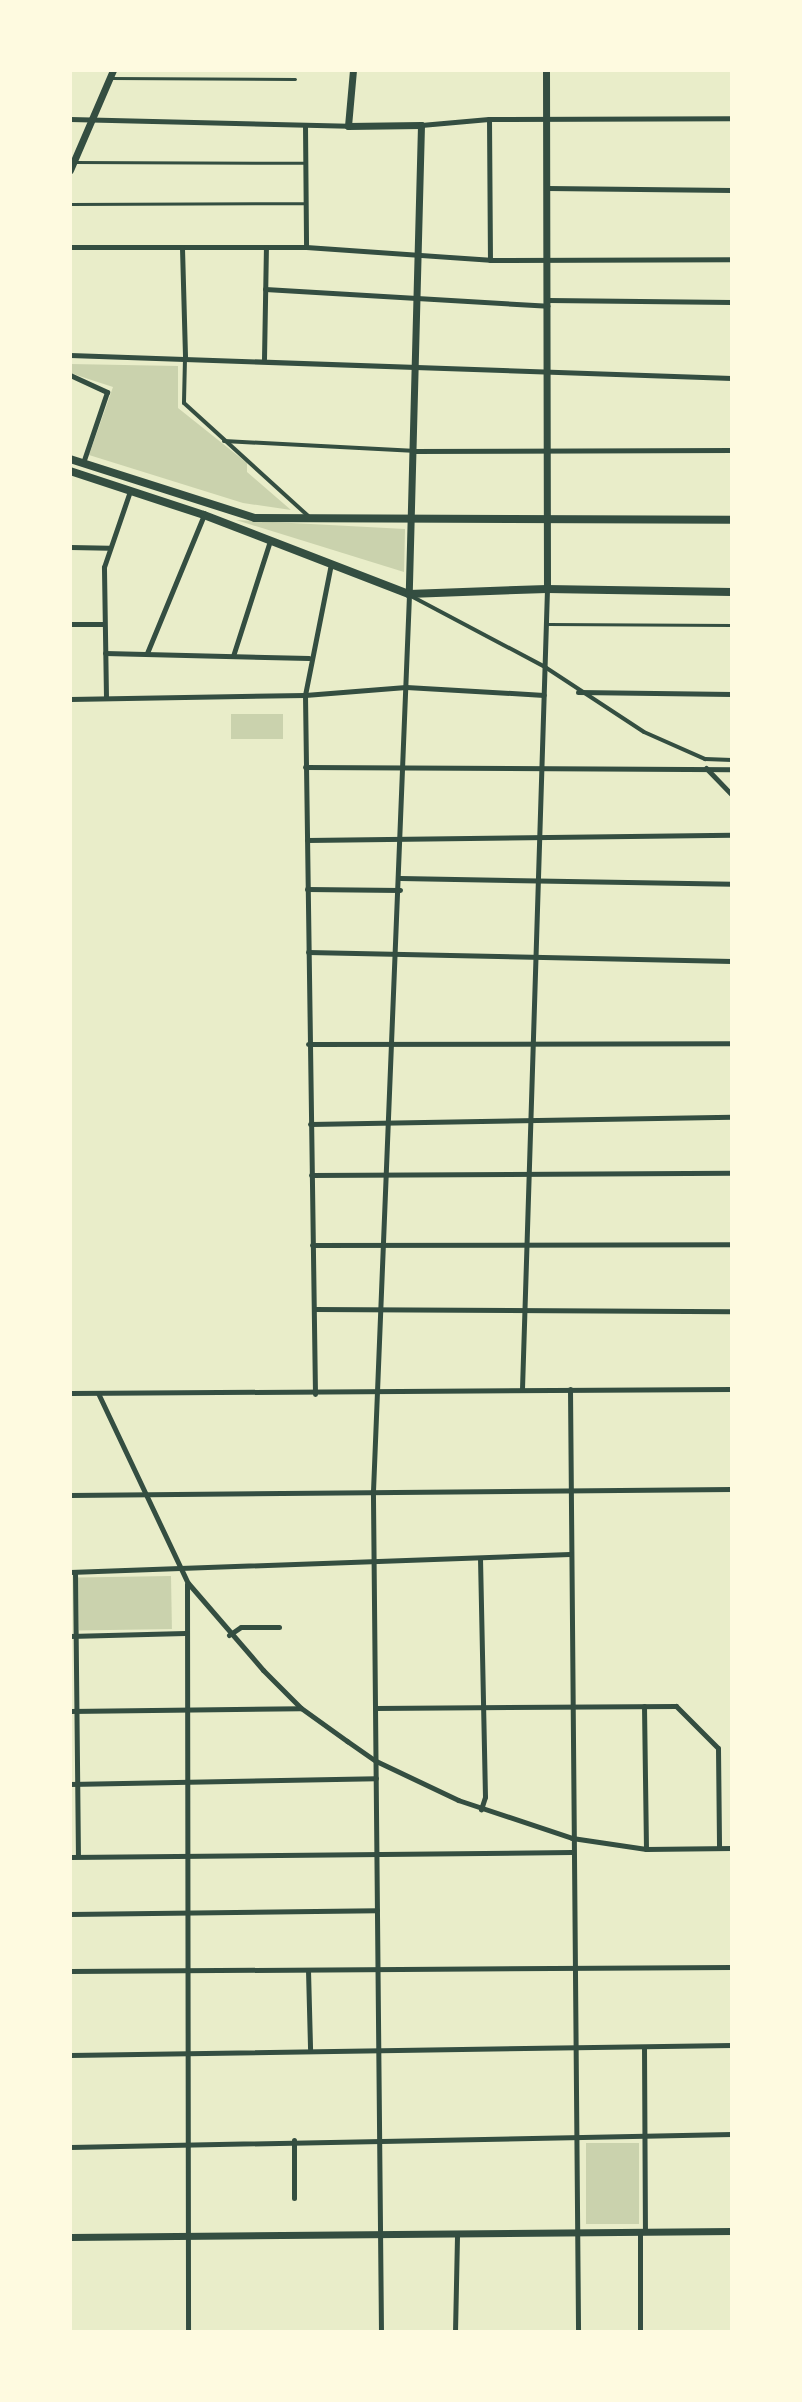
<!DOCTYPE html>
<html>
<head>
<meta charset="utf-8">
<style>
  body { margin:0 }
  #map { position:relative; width:802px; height:2402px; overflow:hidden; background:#e9edc9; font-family:"Noto Sans",sans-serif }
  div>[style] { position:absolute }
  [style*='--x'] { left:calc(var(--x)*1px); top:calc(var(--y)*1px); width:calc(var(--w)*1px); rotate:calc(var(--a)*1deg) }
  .green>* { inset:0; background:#cad2ad; transform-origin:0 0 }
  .service>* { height:3px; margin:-1.5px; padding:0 1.5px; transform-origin:1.5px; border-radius:1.5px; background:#344e41 }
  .pedestrian>* { height:4px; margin:-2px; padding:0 2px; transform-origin:2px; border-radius:2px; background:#344e41 }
  .minor>* { height:5px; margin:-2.5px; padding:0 2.5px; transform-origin:2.5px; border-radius:2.5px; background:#344e41 }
  .tertiary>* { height:7px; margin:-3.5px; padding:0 3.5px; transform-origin:3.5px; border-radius:3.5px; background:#344e41 }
  .secondary>* { height:8px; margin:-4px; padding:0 4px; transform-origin:4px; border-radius:4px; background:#344e41 }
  span { translate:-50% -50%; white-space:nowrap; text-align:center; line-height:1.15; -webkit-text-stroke:6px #fefae0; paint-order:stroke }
  .frame { position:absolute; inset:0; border:72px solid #fefae0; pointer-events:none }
</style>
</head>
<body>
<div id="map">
  <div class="green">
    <div style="clip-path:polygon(70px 364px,178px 366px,178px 408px,247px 463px,247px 472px,291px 510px,243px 503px,89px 455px,113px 387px,70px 373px)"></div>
    <div style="clip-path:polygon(236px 520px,405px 529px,404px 572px)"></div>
    <div style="left:231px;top:714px;width:52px;height:25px"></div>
    <div style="left:171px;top:1576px;width:53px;height:93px;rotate:89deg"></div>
    <div style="left:586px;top:2143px;width:53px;height:81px"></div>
  </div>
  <div class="service">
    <div style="--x:110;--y:78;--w:185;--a:0.3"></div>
    <div style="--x:73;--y:162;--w:233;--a:0.2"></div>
    <div style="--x:70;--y:204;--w:236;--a:-0.2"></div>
    <div style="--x:548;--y:624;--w:184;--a:0.3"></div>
  </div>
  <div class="pedestrian">
    <div style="--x:185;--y:358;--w:45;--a:91.3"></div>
    <div style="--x:184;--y:403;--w:168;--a:42.3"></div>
    <div style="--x:224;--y:441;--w:188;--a:3"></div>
    <div style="--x:411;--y:596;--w:152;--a:27.9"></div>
    <div style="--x:545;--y:667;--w:118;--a:33.3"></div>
    <div style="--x:644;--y:732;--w:67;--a:23.9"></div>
    <div style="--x:705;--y:759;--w:27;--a:2"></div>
  </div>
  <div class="minor">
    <div style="--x:70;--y:119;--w:278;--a:1.4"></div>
    <div style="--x:489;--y:119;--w:141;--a:89.6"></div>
    <div style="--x:305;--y:125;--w:122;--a:89.5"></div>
    <div style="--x:421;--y:125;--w:68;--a:-5"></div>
    <div style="--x:489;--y:119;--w:243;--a:-0.2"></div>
    <div style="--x:547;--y:188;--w:185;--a:0.6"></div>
    <div style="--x:70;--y:247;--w:236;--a:0"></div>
    <div style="--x:306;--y:247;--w:184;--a:4"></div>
    <div style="--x:490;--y:260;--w:242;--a:-0.2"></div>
    <div style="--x:182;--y:248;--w:110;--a:88.4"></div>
    <div style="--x:265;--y:289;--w:283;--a:3.4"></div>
    <div style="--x:548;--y:300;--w:184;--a:0.6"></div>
    <div style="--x:70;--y:355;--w:662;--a:1.99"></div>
    <div style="--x:264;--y:359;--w:112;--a:-89"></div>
    <div style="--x:70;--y:375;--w:41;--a:24.7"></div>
    <div style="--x:107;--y:392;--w:75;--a:108.7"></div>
    <div style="--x:413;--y:451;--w:319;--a:-0.2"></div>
    <div style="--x:70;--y:547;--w:39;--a:1"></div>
    <div style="--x:70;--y:624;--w:32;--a:0"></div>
    <div style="--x:105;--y:653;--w:204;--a:1.4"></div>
    <div style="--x:147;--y:653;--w:149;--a:-67.6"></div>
    <div style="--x:233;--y:656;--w:121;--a:-72.2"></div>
    <div style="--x:578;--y:692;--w:154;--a:0.7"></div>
    <div style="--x:106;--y:697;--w:130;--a:-90.9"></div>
    <div style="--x:104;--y:567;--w:80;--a:-71.1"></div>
    <div style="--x:70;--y:699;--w:235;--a:-1"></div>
    <div style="--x:305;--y:695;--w:101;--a:-4.5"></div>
    <div style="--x:406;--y:687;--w:138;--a:3.3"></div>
    <div style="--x:305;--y:767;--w:427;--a:0.3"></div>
    <div style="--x:706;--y:768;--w:37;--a:46"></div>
    <div style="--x:307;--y:840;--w:425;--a:-0.7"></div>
    <div style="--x:400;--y:878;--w:332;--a:1"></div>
    <div style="--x:307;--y:889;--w:93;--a:0.6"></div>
    <div style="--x:308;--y:952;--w:424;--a:1.2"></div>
    <div style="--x:308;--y:1044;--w:424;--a:-0.1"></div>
    <div style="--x:310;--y:1124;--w:422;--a:-1"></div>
    <div style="--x:311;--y:1175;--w:421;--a:-0.3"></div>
    <div style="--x:312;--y:1245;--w:420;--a:-0.1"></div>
    <div style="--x:314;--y:1309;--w:418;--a:0.3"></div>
    <div style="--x:522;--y:1389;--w:799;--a:-88.21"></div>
    <div style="--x:570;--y:1389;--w:943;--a:89.51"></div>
    <div style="--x:70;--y:1393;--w:662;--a:-0.35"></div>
    <div style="--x:98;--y:1393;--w:210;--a:64.7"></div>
    <div style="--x:188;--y:1583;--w:115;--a:49.2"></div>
    <div style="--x:263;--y:1670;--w:54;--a:45"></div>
    <div style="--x:301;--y:1708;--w:57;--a:35.7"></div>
    <div style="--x:347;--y:1741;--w:35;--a:35"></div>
    <div style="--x:376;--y:1761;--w:91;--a:25.4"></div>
    <div style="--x:458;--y:1800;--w:120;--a:18.4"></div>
    <div style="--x:572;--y:1838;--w:75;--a:8.5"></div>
    <div style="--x:646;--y:1849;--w:86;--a:-0.7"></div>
    <div style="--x:315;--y:1394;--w:699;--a:-90.82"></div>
    <div style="--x:305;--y:695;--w:134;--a:-78.8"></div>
    <div style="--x:70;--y:1495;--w:662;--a:-0.52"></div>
    <div style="--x:480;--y:1558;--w:239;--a:88.8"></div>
    <div style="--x:485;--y:1797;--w:13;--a:108"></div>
    <div style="--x:70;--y:1572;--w:500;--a:-2.06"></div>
    <div style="--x:75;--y:1572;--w:284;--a:89.4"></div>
    <div style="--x:187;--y:1584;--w:748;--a:89.92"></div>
    <div style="--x:229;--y:1635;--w:14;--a:-34"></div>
    <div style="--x:241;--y:1627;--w:38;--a:0"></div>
    <div style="--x:70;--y:1636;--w:115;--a:-1.5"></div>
    <div style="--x:644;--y:1706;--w:143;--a:89.2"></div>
    <div style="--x:375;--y:1708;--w:301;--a:-0.4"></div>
    <div style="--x:676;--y:1706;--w:59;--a:45"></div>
    <div style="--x:718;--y:1748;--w:100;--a:89.4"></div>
    <div style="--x:70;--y:1711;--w:230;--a:-0.7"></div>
    <div style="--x:70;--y:1784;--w:306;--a:-1.1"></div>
    <div style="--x:70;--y:1857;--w:502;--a:-0.57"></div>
    <div style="--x:70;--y:1914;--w:307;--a:-0.7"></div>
    <div style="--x:308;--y:1970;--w:79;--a:88.5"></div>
    <div style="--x:70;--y:1971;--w:662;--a:-0.35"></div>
    <div style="--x:644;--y:2047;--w:185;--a:89.7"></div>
    <div style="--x:70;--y:2055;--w:662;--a:-0.87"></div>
    <div style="--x:294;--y:2140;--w:58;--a:90"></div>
    <div style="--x:70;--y:2147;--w:662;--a:-1.12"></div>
    <div style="--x:640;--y:2233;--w:99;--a:90"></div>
    <div style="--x:381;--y:2332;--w:841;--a:-90.55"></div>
    <div style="--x:373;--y:1491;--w:898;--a:-87.7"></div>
    <div style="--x:455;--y:2332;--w:98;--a:-88.8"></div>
  </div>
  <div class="tertiary">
    <div style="--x:353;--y:70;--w:56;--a:95.1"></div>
    <div style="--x:348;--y:126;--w:73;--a:-0.8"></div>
    <div style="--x:421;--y:125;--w:469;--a:91.5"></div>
    <div style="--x:546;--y:70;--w:519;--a:89.89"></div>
    <div style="--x:70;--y:170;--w:109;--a:-66.7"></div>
    <div style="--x:70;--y:2237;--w:662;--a:-0.52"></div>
  </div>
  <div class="secondary">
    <div style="--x:70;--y:459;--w:194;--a:17.7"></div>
    <div style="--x:255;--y:518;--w:477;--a:0.2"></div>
    <div style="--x:70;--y:471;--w:141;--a:18.2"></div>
    <div style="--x:204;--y:515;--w:220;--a:21.1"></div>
    <div style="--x:409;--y:594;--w:138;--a:-2.1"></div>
    <div style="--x:547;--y:589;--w:185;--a:0.9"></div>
  </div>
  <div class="frame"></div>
</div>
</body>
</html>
